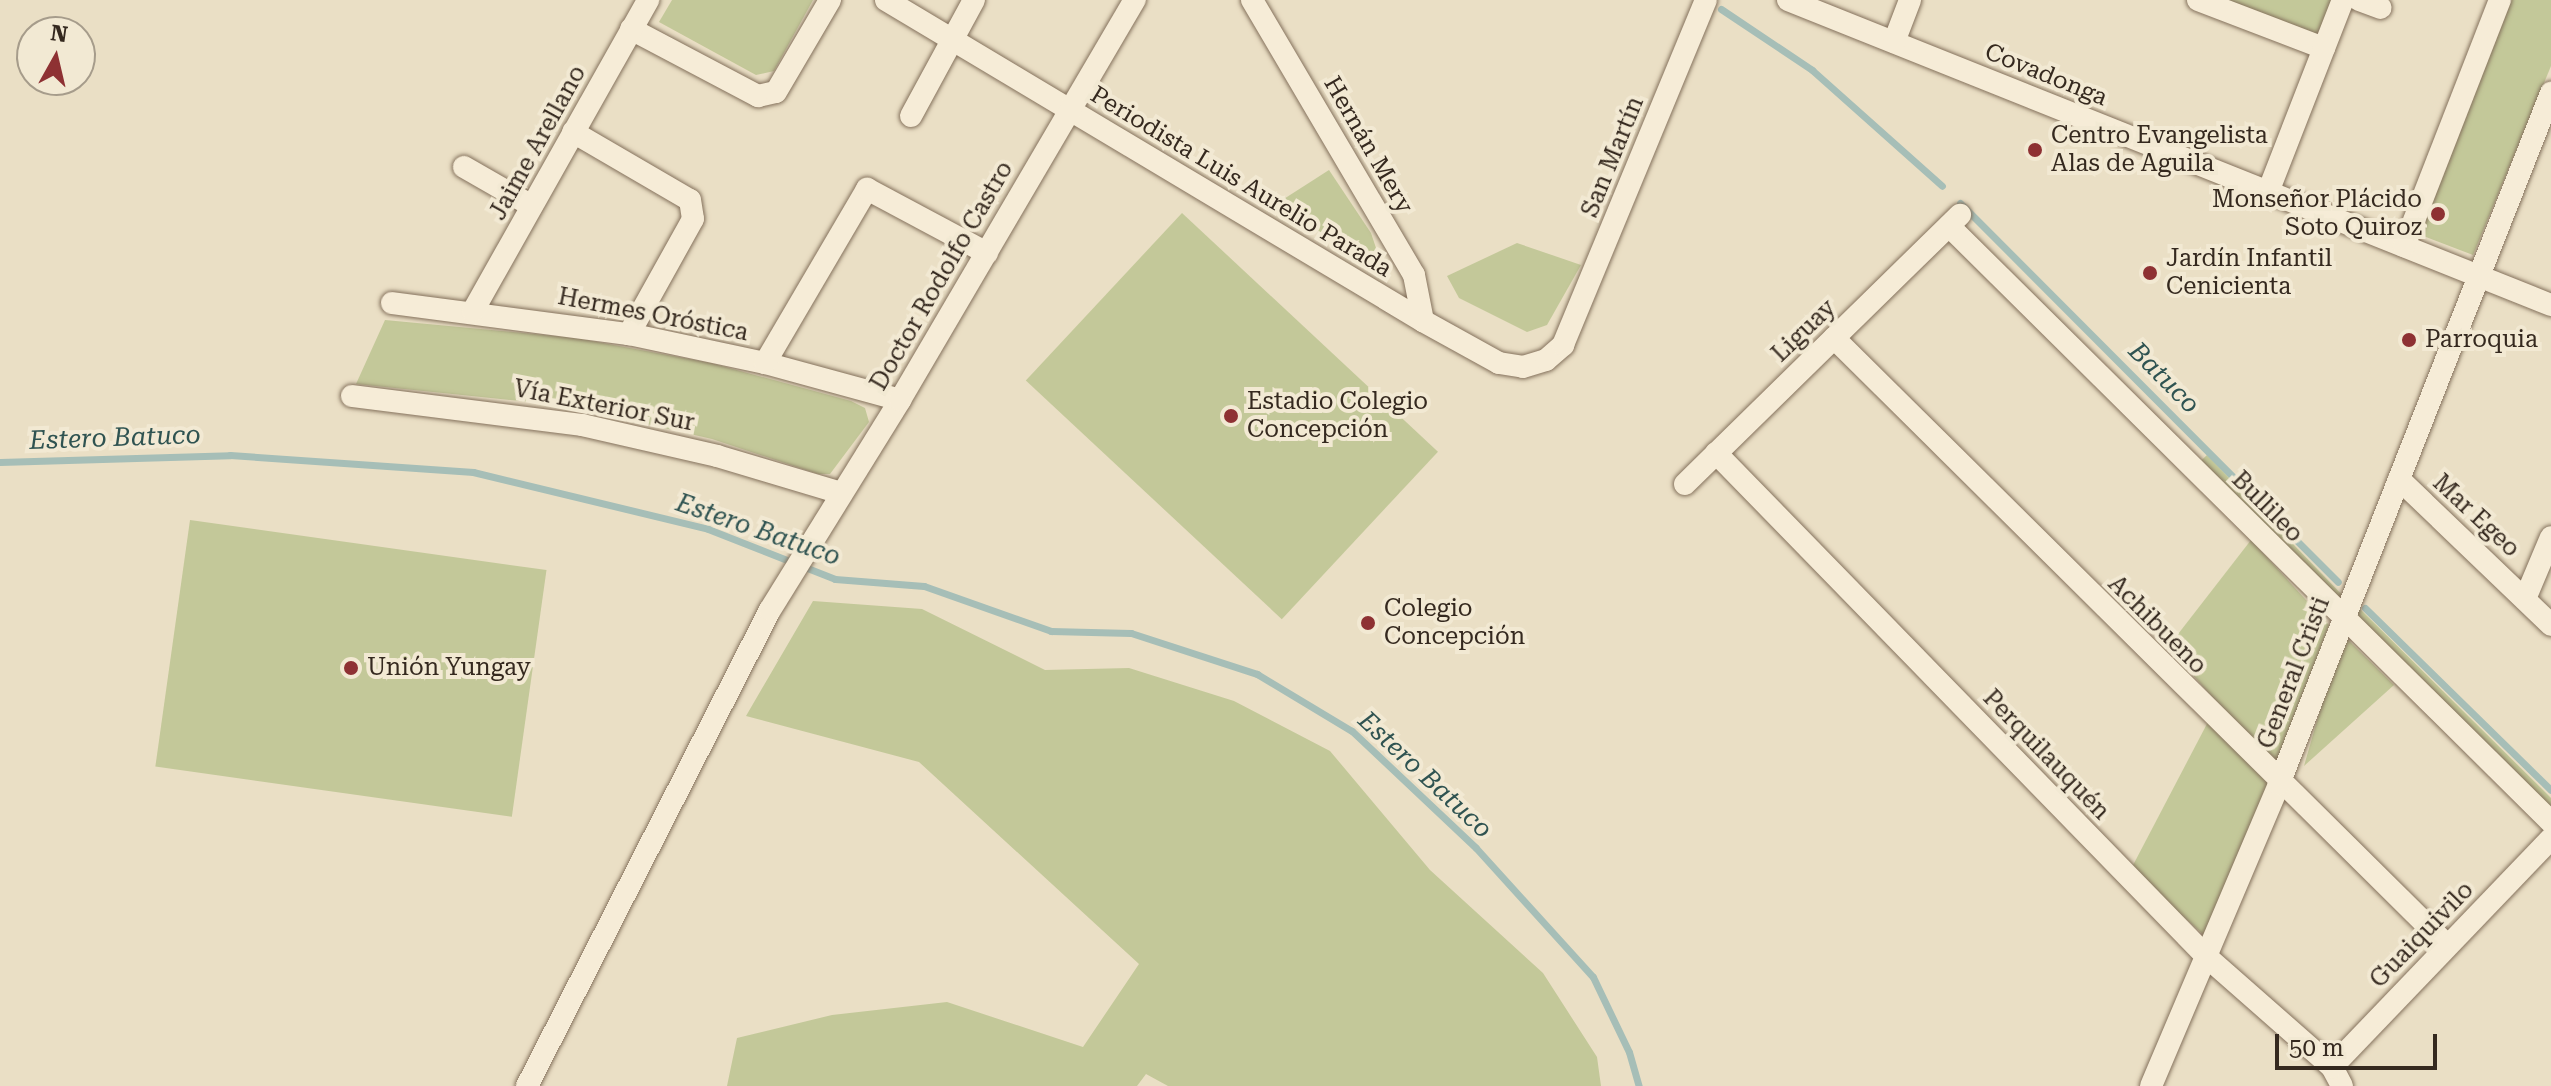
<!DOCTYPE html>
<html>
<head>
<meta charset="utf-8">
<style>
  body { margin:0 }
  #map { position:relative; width:2551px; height:1086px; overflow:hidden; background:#eadfc5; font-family:"Roboto Serif",serif }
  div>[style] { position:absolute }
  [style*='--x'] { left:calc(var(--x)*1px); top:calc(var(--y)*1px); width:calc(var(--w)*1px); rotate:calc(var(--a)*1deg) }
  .green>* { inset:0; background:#c3c899; transform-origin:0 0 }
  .stream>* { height:7px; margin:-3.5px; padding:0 3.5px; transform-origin:3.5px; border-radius:3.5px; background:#a6beb7 }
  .roads { filter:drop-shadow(0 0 2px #84715c) drop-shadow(0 0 2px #84715c) }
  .street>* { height:22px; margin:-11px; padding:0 11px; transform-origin:11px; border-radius:11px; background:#f6ecd7 }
  .dots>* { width:22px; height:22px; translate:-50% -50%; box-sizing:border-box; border:4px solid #f2e9d3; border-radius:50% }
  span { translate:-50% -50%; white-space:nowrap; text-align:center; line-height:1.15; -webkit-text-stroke:8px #f2e9d3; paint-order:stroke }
  .street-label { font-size:24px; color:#35291f }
  .poi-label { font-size:24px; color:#35291f }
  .left { translate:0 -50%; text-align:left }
  .right { translate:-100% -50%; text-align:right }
  .water-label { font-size:26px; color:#2f5351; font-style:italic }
  .north { position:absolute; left:16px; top:16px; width:80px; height:80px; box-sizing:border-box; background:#f2e9d3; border:2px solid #a69c8b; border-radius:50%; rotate:8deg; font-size:22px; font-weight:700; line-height:32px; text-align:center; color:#35291f }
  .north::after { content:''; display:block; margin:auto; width:28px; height:36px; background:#8e3133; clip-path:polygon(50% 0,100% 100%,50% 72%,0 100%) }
  .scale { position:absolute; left:2275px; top:1034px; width:162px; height:36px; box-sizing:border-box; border:4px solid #35291f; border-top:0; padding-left:10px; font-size:24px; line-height:28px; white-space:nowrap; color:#35291f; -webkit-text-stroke:6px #f2e9d3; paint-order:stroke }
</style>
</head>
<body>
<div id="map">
  <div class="green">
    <div style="clip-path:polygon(672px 0,813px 0,774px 71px,756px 75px,659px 22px)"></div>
    <div style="clip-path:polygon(2214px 0,2338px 0,2321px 42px)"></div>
    <div style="clip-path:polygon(2510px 0,2551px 0,2551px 66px,2473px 255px,2418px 234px)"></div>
    <div style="clip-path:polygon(1329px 170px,1371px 233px,1384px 272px,1276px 204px)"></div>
    <div style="left:1182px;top:213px;width:350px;height:229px;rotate:43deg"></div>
    <div style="clip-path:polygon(1517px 243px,1581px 265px,1547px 325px,1527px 332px,1459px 298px,1447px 276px)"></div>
    <div style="clip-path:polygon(385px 320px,576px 338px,711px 363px,851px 401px,865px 408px,869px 422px,830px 474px,818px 474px,712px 439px,568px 406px,356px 384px)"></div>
    <div style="left:2207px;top:455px;width:194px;height:12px;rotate:46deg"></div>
    <div style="left:190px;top:520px;width:360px;height:249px;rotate:8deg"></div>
    <div style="clip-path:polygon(2251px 540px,2329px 625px,2276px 769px,2168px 647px)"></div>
    <div style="clip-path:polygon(813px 601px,922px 609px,1045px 670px,1129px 668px,1234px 701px,1330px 751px,1430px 870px,1543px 973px,1597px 1057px,1601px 1086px,1168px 1086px,1146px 1074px,1137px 1086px,727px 1086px,737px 1038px,832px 1015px,947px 1002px,1083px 1047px,1139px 964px,919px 762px,746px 716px)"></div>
    <div style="clip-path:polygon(2353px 602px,2551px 798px,2551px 815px,2348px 617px)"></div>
    <div style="clip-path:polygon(2342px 634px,2394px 685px,2304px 766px)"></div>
    <div style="clip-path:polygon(2209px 720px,2269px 781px,2207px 938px,2131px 869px)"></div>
  </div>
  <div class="stream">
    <div style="--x:1721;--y:9;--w:110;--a:33.8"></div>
    <div style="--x:1812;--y:70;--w:174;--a:41.7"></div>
    <div style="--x:1960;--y:203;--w:535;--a:45.08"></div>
    <div style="--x:0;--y:462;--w:230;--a:-1.7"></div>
    <div style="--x:230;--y:455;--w:244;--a:4"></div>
    <div style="--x:473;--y:472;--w:242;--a:13.6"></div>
    <div style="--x:708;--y:529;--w:136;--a:21.5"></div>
    <div style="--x:835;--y:579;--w:89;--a:4.5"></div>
    <div style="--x:924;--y:586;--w:135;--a:19.5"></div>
    <div style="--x:1051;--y:631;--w:80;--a:1.4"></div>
    <div style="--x:1131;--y:633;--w:133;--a:18"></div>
    <div style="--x:1257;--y:674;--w:111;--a:31"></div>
    <div style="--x:1352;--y:731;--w:170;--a:43.3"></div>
    <div style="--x:1476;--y:848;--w:174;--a:47.8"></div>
    <div style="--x:1593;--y:977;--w:83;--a:64.4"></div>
    <div style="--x:1629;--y:1052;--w:35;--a:74"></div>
    <div style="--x:2365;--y:608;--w:260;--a:44.4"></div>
  </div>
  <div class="roads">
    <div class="street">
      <div style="--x:886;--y:0;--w:626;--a:30.87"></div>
      <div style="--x:1423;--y:321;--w:87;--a:28.9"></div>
      <div style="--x:1499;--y:363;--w:24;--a:9"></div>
      <div style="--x:1523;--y:367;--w:24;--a:-17"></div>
      <div style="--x:1546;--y:360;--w:23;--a:-41"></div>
      <div style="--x:1563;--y:345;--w:373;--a:-67.5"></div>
      <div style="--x:1252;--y:0;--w:319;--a:59.5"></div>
      <div style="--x:1414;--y:275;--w:47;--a:78.9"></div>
      <div style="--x:1788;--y:0;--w:822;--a:21.79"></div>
      <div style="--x:2198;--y:0;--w:135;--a:20.9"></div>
      <div style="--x:2359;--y:0;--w:23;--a:20"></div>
      <div style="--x:631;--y:29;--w:144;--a:27.8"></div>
      <div style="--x:758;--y:96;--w:18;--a:-13"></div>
      <div style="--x:776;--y:92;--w:107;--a:-59.6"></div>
      <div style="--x:1894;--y:42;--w:45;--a:-69.1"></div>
      <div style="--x:911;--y:116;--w:132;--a:-61.5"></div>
      <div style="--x:573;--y:132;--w:135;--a:30.2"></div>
      <div style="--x:690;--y:200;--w:19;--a:81"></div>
      <div style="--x:693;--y:219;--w:132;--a:119.1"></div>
      <div style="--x:464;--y:167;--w:78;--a:29.8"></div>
      <div style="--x:2268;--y:192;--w:206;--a:-68.7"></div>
      <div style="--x:1949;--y:226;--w:847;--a:44.71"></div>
      <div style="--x:2404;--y:246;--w:264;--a:-68.7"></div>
      <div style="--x:392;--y:303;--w:239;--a:7.5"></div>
      <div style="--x:629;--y:334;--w:139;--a:12"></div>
      <div style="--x:765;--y:363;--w:140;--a:15.3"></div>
      <div style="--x:473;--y:311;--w:357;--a:-60.6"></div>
      <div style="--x:1834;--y:338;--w:863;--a:44.72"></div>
      <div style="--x:765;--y:363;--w:202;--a:-59.6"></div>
      <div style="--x:867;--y:189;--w:136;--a:28.1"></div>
      <div style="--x:352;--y:396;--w:232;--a:7.2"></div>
      <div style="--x:582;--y:425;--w:139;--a:12.9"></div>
      <div style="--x:717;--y:456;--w:129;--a:16.6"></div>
      <div style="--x:1716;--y:453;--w:705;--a:45.75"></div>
      <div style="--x:2208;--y:958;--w:165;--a:41.3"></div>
      <div style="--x:2332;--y:1067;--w:21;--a:62"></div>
      <div style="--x:2399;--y:479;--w:211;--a:43.8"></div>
      <div style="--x:1685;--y:484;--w:385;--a:-44.4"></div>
      <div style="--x:2525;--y:599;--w:67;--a:-67.2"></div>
      <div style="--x:2332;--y:1067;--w:316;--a:-46.2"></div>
      <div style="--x:527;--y:1086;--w:534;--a:-62.96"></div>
      <div style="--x:770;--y:610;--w:247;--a:-58.2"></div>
      <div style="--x:900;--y:400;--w:464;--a:-59.6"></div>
      <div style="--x:2151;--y:1086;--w:328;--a:-67"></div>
      <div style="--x:2279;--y:784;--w:743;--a:-68.51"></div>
    </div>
  </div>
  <div class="dots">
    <div style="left:2035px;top:150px;background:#8e3133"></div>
    <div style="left:2438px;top:214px;background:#8e3133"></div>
    <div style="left:2150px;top:273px;background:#8e3133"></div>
    <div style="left:2409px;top:340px;background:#8e3133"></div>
    <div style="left:1231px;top:416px;background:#8e3133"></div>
    <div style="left:1368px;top:623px;background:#8e3133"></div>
    <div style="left:351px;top:668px;background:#8e3133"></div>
  </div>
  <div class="street-label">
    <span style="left:2046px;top:75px;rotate:22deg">Covadonga</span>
    <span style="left:538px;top:143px;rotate:-61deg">Jaime Arellano</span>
    <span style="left:1368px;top:145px;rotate:60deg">Hernán Mery</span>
    <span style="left:1613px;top:157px;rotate:-68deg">San Martín</span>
    <span style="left:1241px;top:182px;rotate:31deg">Periodista Luis Aurelio Parada</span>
    <span style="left:942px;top:276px;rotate:-60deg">Doctor Rodolfo Castro</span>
    <span style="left:653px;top:315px;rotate:11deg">Hermes Oróstica</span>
    <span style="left:1804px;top:331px;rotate:-44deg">Liguay</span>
    <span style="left:604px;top:406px;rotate:11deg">Vía Exterior Sur</span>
    <span style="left:2267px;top:507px;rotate:45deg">Bullileo</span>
    <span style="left:2476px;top:516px;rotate:43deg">Mar Egeo</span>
    <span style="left:2157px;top:625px;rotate:45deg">Achibueno</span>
    <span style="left:2294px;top:673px;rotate:-69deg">General Cristi</span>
    <span style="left:2046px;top:755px;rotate:46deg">Perquilauquén</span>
    <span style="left:2422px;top:935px;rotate:-46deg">Guaiquivilo</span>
  </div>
  <div class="poi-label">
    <span class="left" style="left:2051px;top:150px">Centro Evangelista<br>Alas de Aguila</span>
    <span class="right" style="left:2422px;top:214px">Monseñor Plácido<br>Soto Quiroz</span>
    <span class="left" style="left:2166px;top:273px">Jardín Infantil<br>Cenicienta</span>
    <span class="left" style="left:2425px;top:340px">Parroquia</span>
    <span class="left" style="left:1247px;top:416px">Estadio Colegio<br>Concepción</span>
    <span class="left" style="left:1384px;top:623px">Colegio<br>Concepción</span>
    <span class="left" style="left:367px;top:668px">Unión Yungay</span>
  </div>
  <div class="water-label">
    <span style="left:2164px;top:378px;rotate:45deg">Batuco</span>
    <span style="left:115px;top:438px;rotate:-2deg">Estero Batuco</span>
    <span style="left:758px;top:530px;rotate:19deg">Estero Batuco</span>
    <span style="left:1425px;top:775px;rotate:43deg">Estero Batuco</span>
  </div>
  <div class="north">N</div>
  <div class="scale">50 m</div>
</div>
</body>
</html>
